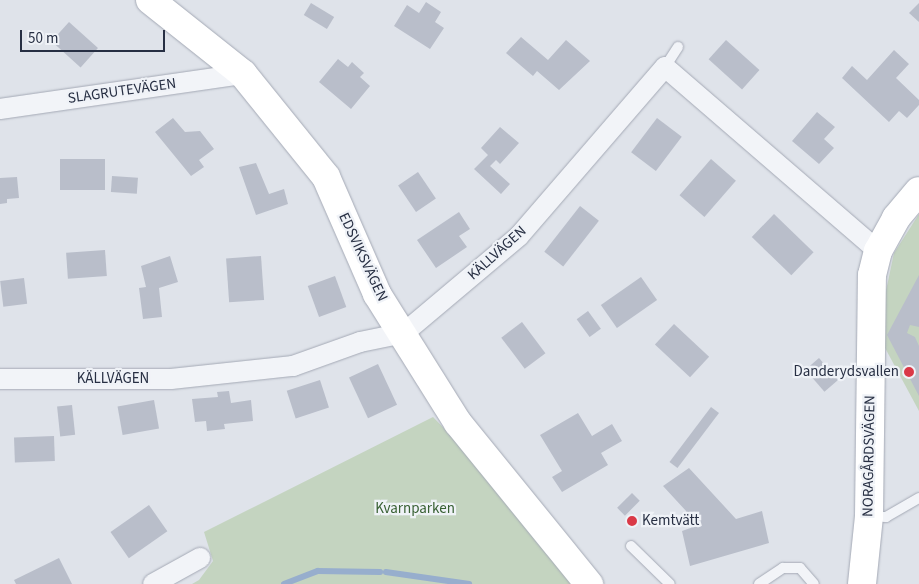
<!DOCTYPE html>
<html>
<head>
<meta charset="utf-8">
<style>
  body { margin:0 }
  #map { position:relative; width:919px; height:584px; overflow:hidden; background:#dfe3ea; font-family:"Source Sans 3",sans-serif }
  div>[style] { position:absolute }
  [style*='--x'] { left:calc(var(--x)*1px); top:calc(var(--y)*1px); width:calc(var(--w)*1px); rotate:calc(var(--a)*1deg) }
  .green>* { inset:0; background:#c4d4c0 }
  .stream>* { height:5.5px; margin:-2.75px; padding:0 2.75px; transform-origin:2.75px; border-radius:2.75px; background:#97aecd }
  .building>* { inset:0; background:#b9beca; transform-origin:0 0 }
  .roads { filter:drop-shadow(0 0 1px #a4a9b5) drop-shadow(0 0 1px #a4a9b5) }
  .lane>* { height:10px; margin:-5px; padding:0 5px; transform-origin:5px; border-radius:5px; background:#f2f4f8 }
  .street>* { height:20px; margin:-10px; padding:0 10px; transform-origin:10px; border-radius:10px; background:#f2f4f8 }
  .secondary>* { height:28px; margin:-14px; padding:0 14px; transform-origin:14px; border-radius:14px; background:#fff }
  .dots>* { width:14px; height:14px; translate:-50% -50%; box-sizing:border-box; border:2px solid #eff2f7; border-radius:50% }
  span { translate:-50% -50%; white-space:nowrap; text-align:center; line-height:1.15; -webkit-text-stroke:4.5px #eff2f7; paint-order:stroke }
  .street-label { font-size:15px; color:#272f43 }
  .poi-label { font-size:15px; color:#272f43 }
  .right { translate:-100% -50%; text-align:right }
  .left { translate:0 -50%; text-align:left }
  .park-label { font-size:15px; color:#386033 }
  .scale { position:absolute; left:20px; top:30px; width:145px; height:22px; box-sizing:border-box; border:2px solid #272f43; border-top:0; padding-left:6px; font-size:15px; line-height:18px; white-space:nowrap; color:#272f43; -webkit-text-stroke:4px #eff2f7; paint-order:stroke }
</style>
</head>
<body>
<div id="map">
  <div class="green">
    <div style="clip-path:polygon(919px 214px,919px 411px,877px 333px,894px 253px)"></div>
    <div style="clip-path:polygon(433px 417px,563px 551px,588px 584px,192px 584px,199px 580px,213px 561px,204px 532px)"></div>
  </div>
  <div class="stream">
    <div style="--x:386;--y:572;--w:84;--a:8.2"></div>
    <div style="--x:284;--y:584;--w:36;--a:-21"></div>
    <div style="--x:318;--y:571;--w:62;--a:0.9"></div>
  </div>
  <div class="building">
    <div style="clip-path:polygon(426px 2px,441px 12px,435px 22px,444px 28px,430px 49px,394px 26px,407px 5px,419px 13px)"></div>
    <div style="left:311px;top:3px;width:27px;height:14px;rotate:31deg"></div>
    <div style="clip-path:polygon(919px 3px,919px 22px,909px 13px)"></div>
    <div style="left:69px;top:22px;width:39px;height:26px;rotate:42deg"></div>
    <div style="clip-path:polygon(521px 37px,548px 60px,566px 40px,590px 61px,559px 90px,537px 71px,533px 76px,506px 53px)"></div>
    <div style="left:726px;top:40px;width:45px;height:26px;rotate:42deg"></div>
    <div style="clip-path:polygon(894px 50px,909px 64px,896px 78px,919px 100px,919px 105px,907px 118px,899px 111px,889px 122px,842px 78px,852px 66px,867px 80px)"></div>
    <div style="clip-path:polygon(338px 59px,348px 67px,352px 62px,364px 73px,360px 77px,370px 86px,351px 109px,319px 82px)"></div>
    <div style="clip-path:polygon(817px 112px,835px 127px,824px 139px,834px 148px,819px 164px,792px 141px)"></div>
    <div style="clip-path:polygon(173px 118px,185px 132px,200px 131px,214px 149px,199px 160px,204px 167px,191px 176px,155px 132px)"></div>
    <div style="left:657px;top:118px;width:31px;height:43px;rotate:37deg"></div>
    <div style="clip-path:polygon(500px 127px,519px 143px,500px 164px,496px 160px,490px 166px,510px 184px,501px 194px,474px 169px,488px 155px,481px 148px)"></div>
    <div style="left:60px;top:159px;width:45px;height:31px"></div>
    <div style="left:711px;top:159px;width:33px;height:48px;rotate:41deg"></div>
    <div style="clip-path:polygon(256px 163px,269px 194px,284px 189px,288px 204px,256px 215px,239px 167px)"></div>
    <div style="left:418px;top:172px;width:32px;height:24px;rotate:56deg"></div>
    <div style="left:112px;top:176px;width:26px;height:16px;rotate:4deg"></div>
    <div style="clip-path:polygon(17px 177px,19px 198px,7px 199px,7px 203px,0 204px,0 178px)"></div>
    <div style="left:580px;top:206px;width:24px;height:58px;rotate:38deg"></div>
    <div style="clip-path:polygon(459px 212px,470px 229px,459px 236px,467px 247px,436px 268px,417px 240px)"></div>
    <div style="left:774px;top:214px;width:55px;height:32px;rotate:44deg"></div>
    <div style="left:105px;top:250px;width:26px;height:39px;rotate:86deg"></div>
    <div style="clip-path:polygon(170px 256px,178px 282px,159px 288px,162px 317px,143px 319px,139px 288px,146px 287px,141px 266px)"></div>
    <div style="left:261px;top:256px;width:44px;height:35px;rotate:86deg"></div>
    <div style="clip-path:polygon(919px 275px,919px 327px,910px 325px,907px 333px,915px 337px,919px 346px,919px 396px,887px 335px)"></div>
    <div style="left:335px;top:276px;width:33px;height:29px;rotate:70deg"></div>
    <div style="left:641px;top:277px;width:28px;height:49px;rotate:55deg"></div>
    <div style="left:24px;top:278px;width:26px;height:24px;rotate:83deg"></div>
    <div style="left:588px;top:311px;width:22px;height:14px;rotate:54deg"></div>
    <div style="left:522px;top:322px;width:39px;height:26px;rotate:53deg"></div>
    <div style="left:674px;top:324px;width:48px;height:28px;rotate:43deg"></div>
    <div style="left:819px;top:358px;width:29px;height:18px;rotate:49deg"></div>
    <div style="left:378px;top:364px;width:45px;height:32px;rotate:65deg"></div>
    <div style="left:320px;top:380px;width:29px;height:35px;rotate:72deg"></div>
    <div style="clip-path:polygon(229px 391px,231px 403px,251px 400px,253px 421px,224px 424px,225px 429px,207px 431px,206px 421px,195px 422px,192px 399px,218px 397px,217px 392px)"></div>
    <div style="left:154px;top:400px;width:29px;height:37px;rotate:80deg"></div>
    <div style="left:72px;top:405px;width:30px;height:15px;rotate:84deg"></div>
    <div style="left:711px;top:407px;width:10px;height:69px;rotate:37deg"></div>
    <div style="clip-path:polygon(578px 413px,592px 436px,612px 424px,622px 441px,601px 453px,608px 465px,562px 492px,552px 477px,562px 471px,540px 435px)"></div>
    <div style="left:54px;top:436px;width:25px;height:40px;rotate:88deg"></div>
    <div style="clip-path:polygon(689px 468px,736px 519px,762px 511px,769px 543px,690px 566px,682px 531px,699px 525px,663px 486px)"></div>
    <div style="left:632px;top:493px;width:11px;height:21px;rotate:45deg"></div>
    <div style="left:149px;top:505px;width:32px;height:47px;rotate:55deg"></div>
    <div style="clip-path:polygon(59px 558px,72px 584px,16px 584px,14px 580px)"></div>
  </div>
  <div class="roads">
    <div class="lane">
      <div style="--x:665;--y:67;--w:24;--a:-57"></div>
      <div style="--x:870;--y:516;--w:16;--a:4"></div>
      <div style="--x:886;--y:517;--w:38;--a:-30"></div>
      <div style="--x:631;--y:546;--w:54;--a:44.3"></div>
      <div style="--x:759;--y:584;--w:29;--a:-34"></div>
      <div style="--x:783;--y:568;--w:17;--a:0"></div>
      <div style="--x:800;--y:568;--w:21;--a:49"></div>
    </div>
    <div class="street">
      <div style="--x:0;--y:109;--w:246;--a:-8.2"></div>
      <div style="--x:0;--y:379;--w:171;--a:0"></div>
      <div style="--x:171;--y:379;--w:123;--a:-6.1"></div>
      <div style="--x:293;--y:366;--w:71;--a:-19.7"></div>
      <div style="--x:360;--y:342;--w:45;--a:-11.6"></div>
      <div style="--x:404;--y:333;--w:150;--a:-40.1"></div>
      <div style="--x:519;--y:236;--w:223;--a:-49.2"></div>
      <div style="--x:665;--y:67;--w:281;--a:40.8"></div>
      <div style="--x:153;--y:584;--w:54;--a:-29"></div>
    </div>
    <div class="secondary">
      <div style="--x:150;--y:0;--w:119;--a:38.5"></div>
      <div style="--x:243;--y:74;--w:132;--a:51.1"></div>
      <div style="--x:326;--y:177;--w:128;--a:66.4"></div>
      <div style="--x:377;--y:294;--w:152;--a:57.9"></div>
      <div style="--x:458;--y:423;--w:208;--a:50.9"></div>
      <div style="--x:862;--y:584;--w:68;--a:-84.1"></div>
      <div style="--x:869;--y:516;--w:241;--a:-89.3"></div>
      <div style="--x:872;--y:275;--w:25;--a:-76"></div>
      <div style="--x:878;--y:251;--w:38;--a:-61"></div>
      <div style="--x:896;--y:218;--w:35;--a:-50"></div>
    </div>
  </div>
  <div class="dots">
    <div style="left:909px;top:372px;background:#da3947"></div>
    <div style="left:632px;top:521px;background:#da3947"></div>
  </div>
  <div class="street-label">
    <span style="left:122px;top:91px;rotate:-8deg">SLAGRUTEVÄGEN</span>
    <span style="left:497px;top:253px;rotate:-42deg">KÄLLVÄGEN</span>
    <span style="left:363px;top:257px;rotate:65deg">EDSVIKSVÄGEN</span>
    <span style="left:113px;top:379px">KÄLLVÄGEN</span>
    <span style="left:869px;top:456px;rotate:-89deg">NORAGÅRDSVÄGEN</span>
  </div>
  <div class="poi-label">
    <span class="right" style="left:899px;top:372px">Danderydsvallen</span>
    <span class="left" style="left:642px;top:521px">Kemtvätt</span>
  </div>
  <div class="park-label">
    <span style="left:415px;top:509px">Kvarnparken</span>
  </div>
  <div class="scale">50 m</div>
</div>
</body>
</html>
